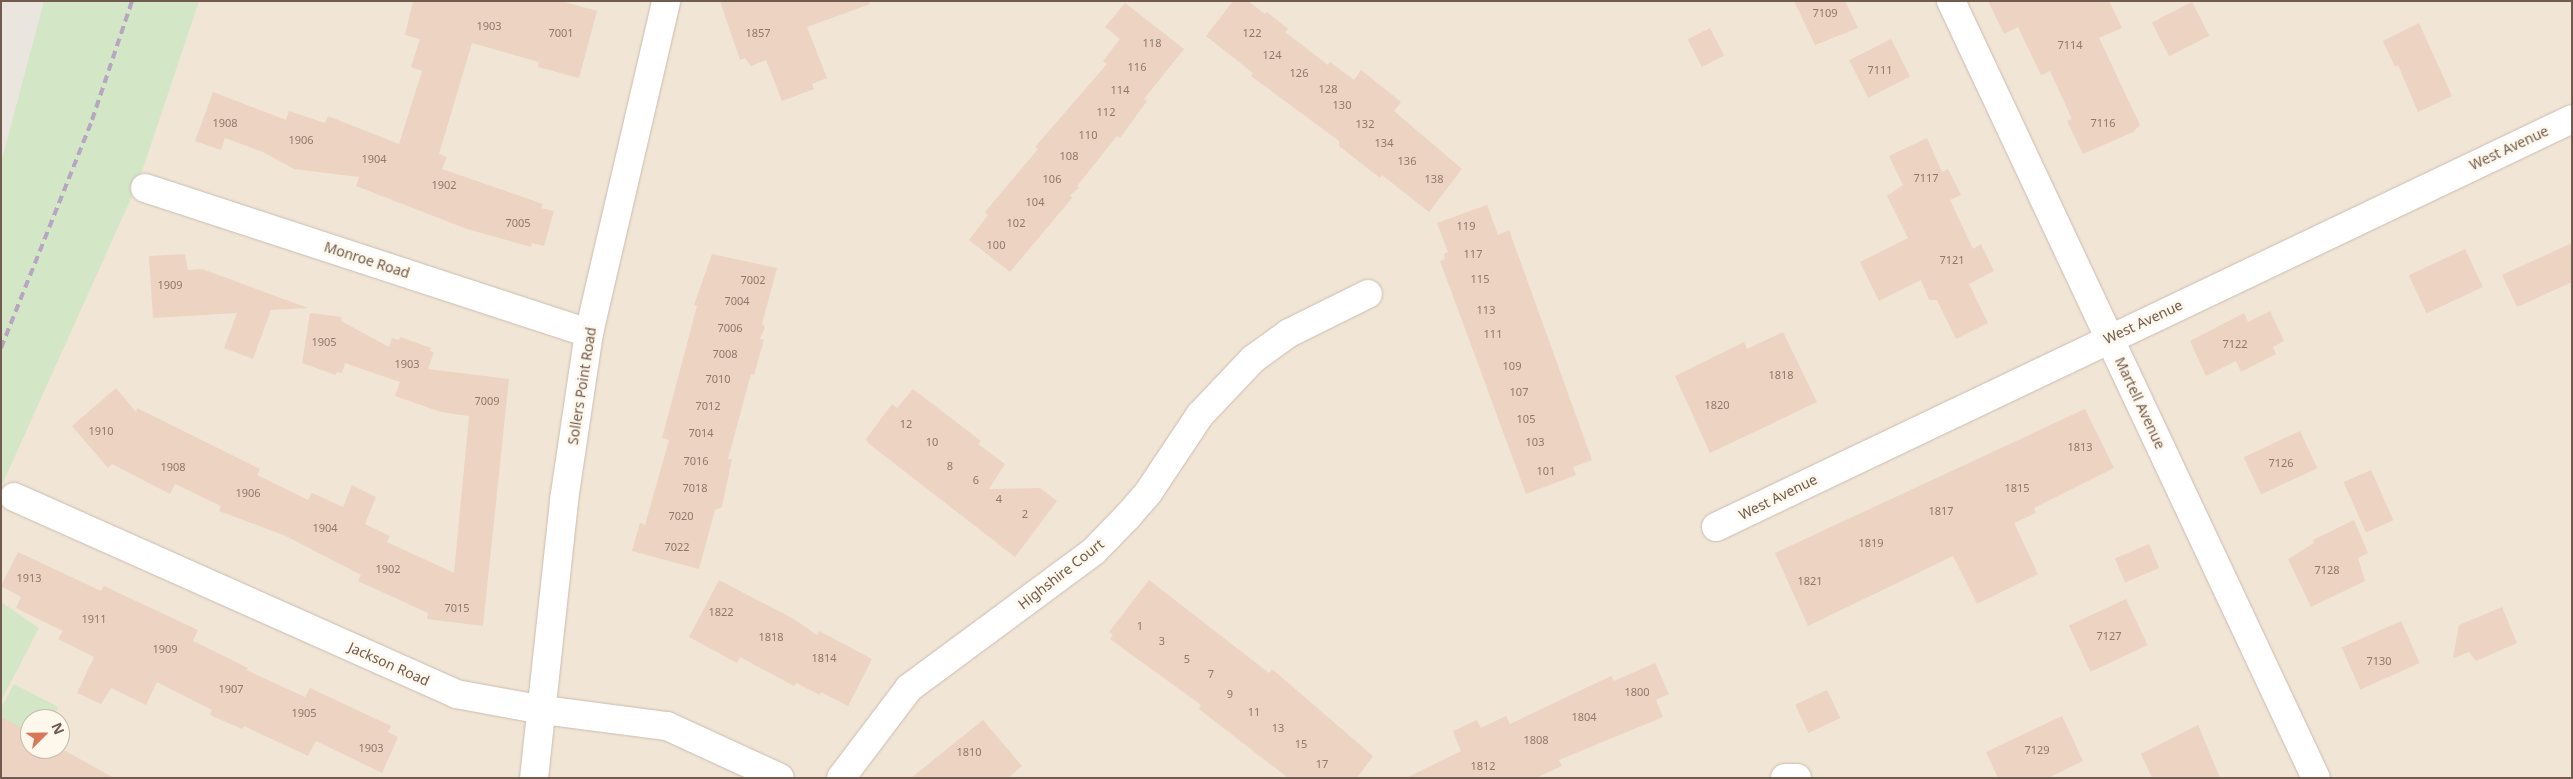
<!DOCTYPE html>
<html>
<head>
<meta charset="utf-8">
<style>
  body { margin:0 }
  #map { position:relative; width:2573px; height:779px; overflow:hidden; background:#faf3e6; font-family:"Noto Sans",sans-serif }
  div>[style] { position:absolute }
  [style*='--x'] { left:calc(var(--x)*1px); top:calc(var(--y)*1px); width:calc(var(--w)*1px); rotate:calc(var(--a)*1deg) }
  .residential>* { inset:0; background:#f1e5d6 }
  .industrial>* { inset:0; background:#ebe5e0 }
  .green>* { inset:0; background:#d3e6c6 }
  .building>* { inset:0; background:#edd3c1; transform-origin:0 0 }
  .roads { filter:drop-shadow(0 0 1px #cbbbae) drop-shadow(0 0 1px #cbbbae) }
  .minor>* { height:28px; margin:-14px; padding:0 14px; transform-origin:14px; border-radius:14px; background:#fff }
  .tertiary>* { height:28px; margin:-14px; padding:0 14px; transform-origin:14px; border-radius:14px; background:#fff }
  .rail>* { height:4px; margin-top:-2px; transform-origin:0; background:repeating-linear-gradient(90deg,#b6a6c2 0 8px,transparent 0 13px) }
  span { translate:-50% -50%; white-space:nowrap; text-align:center; line-height:1.15; -webkit-text-stroke:5px #fdf7ec; paint-order:stroke }
  .number-label { font-size:11px; color:#90796b }
  .number-label span { -webkit-text-stroke-width:0 }
  .street-label { font-size:14px; color:#715b4e }
  .frame { position:absolute; inset:0; border:2px solid #715b4e; pointer-events:none }
  .north { position:absolute; left:20px; top:709px; width:50px; height:50px; box-sizing:border-box; background:#fdf7ec; border:1px solid #c5b9ad; border-radius:50%; rotate:67deg; font-size:14px; font-weight:700; line-height:20px; text-align:center; color:#715b4e }
  .north::after { content:''; display:block; margin:auto; width:18px; height:22px; background:#d87758; clip-path:polygon(50% 0,100% 100%,50% 72%,0 100%) }
</style>
</head>
<body>
<div id="map">
  <div class="residential">
    <div style="clip-path:polygon(evenodd,177px 1px,2572px 1px,2572px 778px,1px 778px,1px 450px,177px 1px,30px 719px,60px 719px,60px 749px,30px 749px,30px 719px)"></div>
  </div>
  <div class="industrial">
    <div style="clip-path:polygon(1px 1px,80px 1px,1px 220px)"></div>
  </div>
  <div class="green">
    <div style="clip-path:polygon(44px 1px,199px 1px,138px 183px,1px 487px,1px 163px)"></div>
    <div style="clip-path:polygon(1px 602px,39px 628px,1px 701px)"></div>
    <div style="clip-path:polygon(14px 684px,58px 707px,53px 719px,30px 719px,30px 749px,1px 778px,1px 708px)"></div>
  </div>
  <div class="building">
    <div style="clip-path:polygon(413px 1px,561px 1px,597px 11px,579px 78px,538px 67px,539px 62px,472px 43px,439px 154px,447px 157px,442px 169px,543px 204px,541px 208px,554px 211px,544px 246px,532px 243px,531px 247px,467px 229px,356px 186px,359px 177px,294px 169px,263px 152px,225px 138px,221px 150px,195px 141px,213px 92px,286px 120px,289px 111px,325px 123px,328px 116px,399px 144px,422px 71px,411px 67px,420px 39px,405px 35px)"></div>
    <div style="clip-path:polygon(720px 1px,869px 1px,870px 4px,807px 27px,827px 78px,812px 84px,814px 89px,782px 101px,766px 60px,751px 66px,745px 58px,740px 60px)"></div>
    <div style="clip-path:polygon(1233px 1px,1248px 1px,1265px 14px,1267px 12px,1288px 29px,1285px 32px,1328px 65px,1330px 62px,1354px 80px,1361px 70px,1401px 102px,1394px 111px,1462px 169px,1429px 212px,1382px 175px,1380px 178px,1339px 146px,1339px 141px,1251px 76px,1253px 73px,1206px 36px)"></div>
    <div style="clip-path:polygon(1794px 1px,1845px 1px,1858px 28px,1815px 45px)"></div>
    <div style="clip-path:polygon(1988px 1px,2109px 1px,2122px 28px,2099px 38px,2140px 125px,2133px 132px,2083px 154px,2067px 121px,2072px 119px,2050px 71px,2041px 75px,2018px 27px,2004px 34px)"></div>
    <div style="left:2192px;top:2px;width:38px;height:45px;rotate:63deg"></div>
    <div style="clip-path:polygon(1125px 3px,1184px 49px,1144px 99px,1147px 101px,1120px 138px,1117px 136px,1077px 186px,1079px 188px,1070px 195px,1072px 198px,1010px 272px,969px 240px,988px 215px,985px 212px,1038px 149px,1035px 147px,1107px 64px,1103px 61px,1120px 39px,1105px 27px)"></div>
    <div style="clip-path:polygon(2419px 23px,2452px 96px,2418px 112px,2398px 65px,2395px 67px,2383px 41px)"></div>
    <div style="left:1710px;top:28px;width:31px;height:25px;rotate:63deg"></div>
    <div style="left:1891px;top:39px;width:42px;height:47px;rotate:63deg"></div>
    <div style="clip-path:polygon(1927px 138px,1942px 172px,1948px 169px,1961px 195px,1950px 200px,1973px 249px,1981px 244px,1994px 271px,1969px 284px,1988px 323px,1956px 339px,1937px 300px,1929px 300px,1921px 280px,1879px 301px,1860px 262px,1908px 238px,1887px 196px,1903px 185px,1889px 156px)"></div>
    <div style="clip-path:polygon(1487px 205px,1498px 235px,1509px 230px,1592px 460px,1573px 467px,1576px 475px,1526px 494px,1440px 261px,1445px 259px,1444px 254px,1448px 252px,1437px 223px)"></div>
    <div style="clip-path:polygon(2572px 243px,2572px 282px,2517px 307px,2502px 275px)"></div>
    <div style="left:2465px;top:249px;width:42px;height:62px;rotate:65deg"></div>
    <div style="clip-path:polygon(185px 254px,188px 270px,202px 269px,308px 308px,271px 310px,253px 359px,224px 348px,237px 313px,153px 318px,149px 256px)"></div>
    <div style="clip-path:polygon(712px 254px,777px 268px,762px 324px,765px 327px,760px 339px,764px 340px,754px 375px,751px 374px,728px 459px,732px 459px,722px 507px,715px 510px,699px 569px,632px 551px,640px 523px,645px 525px,669px 440px,662px 438px,697px 306px,694px 305px)"></div>
    <div style="clip-path:polygon(2270px 311px,2284px 341px,2273px 347px,2276px 354px,2241px 372px,2236px 361px,2206px 376px,2190px 341px,2244px 313px,2248px 322px)"></div>
    <div style="clip-path:polygon(310px 313px,342px 317px,341px 321px,389px 347px,392px 338px,399px 340px,400px 337px,431px 348px,430px 351px,434px 352px,428px 369px,509px 379px,483px 626px,427px 619px,428px 613px,358px 581px,361px 575px,286px 536px,219px 511px,221px 506px,175px 484px,170px 494px,112px 464px,108px 468px,72px 426px,116px 388px,136px 412px,137px 408px,260px 469px,257px 475px,308px 500px,312px 493px,343px 507px,352px 485px,376px 497px,365px 524px,390px 536px,387px 542px,454px 573px,469px 416px,441px 412px,395px 396px,400px 382px,345px 363px,342px 373px,337px 372px,336px 375px,302px 363px)"></div>
    <div style="clip-path:polygon(1783px 332px,1817px 402px,1710px 453px,1675px 376px,1744px 342px,1747px 349px)"></div>
    <div style="clip-path:polygon(913px 389px,981px 441px,978px 444px,1005px 464px,989px 489px,1040px 488px,1057px 501px,1015px 557px,868px 443px,866px 439px,892px 404px,897px 408px)"></div>
    <div style="clip-path:polygon(2085px 409px,2114px 468px,2034px 508px,2036px 513px,2014px 523px,2038px 574px,1977px 604px,1953px 556px,1808px 626px,1775px 553px)"></div>
    <div style="left:2300px;top:431px;width:41px;height:62px;rotate:65deg"></div>
    <div style="left:2371px;top:470px;width:55px;height:30px;rotate:66deg"></div>
    <div style="clip-path:polygon(2354px 520px,2368px 553px,2358px 558px,2365px 581px,2311px 607px,2288px 559px,2314px 543px,2313px 540px)"></div>
    <div style="left:2149px;top:544px;width:26px;height:37px;rotate:67deg"></div>
    <div style="clip-path:polygon(18px 552px,101px 591px,104px 586px,198px 630px,193px 641px,248px 668px,246px 670px,305px 697px,310px 688px,391px 726px,388px 732px,398px 737px,382px 773px,316px 741px,308px 756px,244px 726px,242px 729px,210px 715px,212px 710px,157px 682px,146px 705px,111px 688px,101px 704px,77px 693px,94px 657px,58px 639px,63px 631px,16px 608px,21px 597px,1px 586px)"></div>
    <div style="clip-path:polygon(719px 580px,794px 619px,817px 635px,819px 631px,872px 659px,848px 706px,821px 692px,820px 695px,796px 683px,794px 686px,740px 657px,737px 663px,689px 637px)"></div>
    <div style="clip-path:polygon(1149px 580px,1269px 673px,1272px 669px,1373px 756px,1357px 778px,1288px 778px,1199px 709px,1201px 705px,1110px 639px,1113px 635px,1109px 632px)"></div>
    <div style="left:2126px;top:599px;width:51px;height:63px;rotate:65deg"></div>
    <div style="clip-path:polygon(2502px 607px,2517px 643px,2476px 661px,2469px 652px,2453px 658px,2459px 625px)"></div>
    <div style="left:2401px;top:621px;width:46px;height:65px;rotate:66deg"></div>
    <div style="clip-path:polygon(1655px 663px,1669px 694px,1656px 700px,1663px 717px,1559px 760px,1562px 766px,1536px 778px,1406px 778px,1461px 751px,1453px 731px,1477px 720px,1481px 728px,1506px 716px,1510px 724px,1611px 676px,1614px 681px)"></div>
    <div style="left:1827px;top:690px;width:31px;height:35px;rotate:65deg"></div>
    <div style="clip-path:polygon(2062px 716px,2083px 761px,2048px 778px,1998px 778px,1986px 752px)"></div>
    <div style="clip-path:polygon(1px 717px,30px 732px,30px 749px,60px 748px,114px 778px,1px 778px)"></div>
    <div style="clip-path:polygon(983px 720px,1022px 766px,1008px 778px,911px 778px)"></div>
    <div style="clip-path:polygon(2198px 725px,2220px 778px,2152px 778px,2141px 754px)"></div>
  </div>
  <div class="roads">
    <div class="minor">
      <div style="--x:1951;--y:1;--w:858;--a:64.84"></div>
      <div style="--x:145;--y:188;--w:467;--a:18.1"></div>
      <div style="--x:14;--y:497;--w:484;--a:24"></div>
      <div style="--x:456;--y:694;--w:88;--a:10.4"></div>
      <div style="--x:543;--y:710;--w:125;--a:7.4"></div>
      <div style="--x:667;--y:726;--w:124;--a:24.7"></div>
      <div style="--x:1716;--y:527;--w:948;--a:-25.48"></div>
      <div style="--x:841;--y:778;--w:113;--a:-52.9"></div>
      <div style="--x:909;--y:688;--w:230;--a:-36.5"></div>
      <div style="--x:1094;--y:551;--w:49;--a:-45.8"></div>
      <div style="--x:1128;--y:516;--w:30;--a:-49"></div>
      <div style="--x:1148;--y:493;--w:94;--a:-56.3"></div>
      <div style="--x:1200;--y:415;--w:77;--a:-46.6"></div>
      <div style="--x:1253;--y:359;--w:44;--a:-35.8"></div>
      <div style="--x:1289;--y:333;--w:88;--a:-26.3"></div>
      <div style="--x:1785;--y:778;--w:12;--a:0"></div>
    </div>
    <div class="tertiary">
      <div style="--x:534;--y:778;--w:280;--a:-83.8"></div>
      <div style="--x:564;--y:500;--w:169;--a:-81.5"></div>
      <div style="--x:589;--y:333;--w:341;--a:-76.9"></div>
    </div>
  </div>
  <div class="rail">
    <div style="--x:1;--y:348;--w:245;--a:-68.2"></div>
    <div style="--x:92;--y:120;--w:126;--a:-71.4"></div>
  </div>
  <div class="number-label">
    <span style="left:1825px;top:13px">7109</span>
    <span style="left:489px;top:26px">1903</span>
    <span style="left:561px;top:33px">7001</span>
    <span style="left:758px;top:33px">1857</span>
    <span style="left:1252px;top:33px">122</span>
    <span style="left:1152px;top:43px">118</span>
    <span style="left:2070px;top:45px">7114</span>
    <span style="left:1272px;top:55px">124</span>
    <span style="left:1137px;top:67px">116</span>
    <span style="left:1880px;top:70px">7111</span>
    <span style="left:1299px;top:73px">126</span>
    <span style="left:1328px;top:89px">128</span>
    <span style="left:1120px;top:90px">114</span>
    <span style="left:1342px;top:105px">130</span>
    <span style="left:1106px;top:112px">112</span>
    <span style="left:225px;top:123px">1908</span>
    <span style="left:2103px;top:123px">7116</span>
    <span style="left:1365px;top:124px">132</span>
    <span style="left:1088px;top:135px">110</span>
    <span style="left:301px;top:140px">1906</span>
    <span style="left:1384px;top:143px">134</span>
    <span style="left:1069px;top:156px">108</span>
    <span style="left:374px;top:159px">1904</span>
    <span style="left:1407px;top:161px">136</span>
    <span style="left:1926px;top:178px">7117</span>
    <span style="left:1052px;top:179px">106</span>
    <span style="left:1434px;top:179px">138</span>
    <span style="left:444px;top:185px">1902</span>
    <span style="left:1035px;top:202px">104</span>
    <span style="left:518px;top:223px">7005</span>
    <span style="left:1016px;top:223px">102</span>
    <span style="left:1466px;top:226px">119</span>
    <span style="left:996px;top:245px">100</span>
    <span style="left:1473px;top:254px">117</span>
    <span style="left:1952px;top:260px">7121</span>
    <span style="left:1480px;top:279px">115</span>
    <span style="left:753px;top:280px">7002</span>
    <span style="left:170px;top:285px">1909</span>
    <span style="left:737px;top:301px">7004</span>
    <span style="left:1486px;top:310px">113</span>
    <span style="left:730px;top:328px">7006</span>
    <span style="left:1493px;top:334px">111</span>
    <span style="left:324px;top:342px">1905</span>
    <span style="left:2235px;top:344px">7122</span>
    <span style="left:725px;top:354px">7008</span>
    <span style="left:407px;top:364px">1903</span>
    <span style="left:1512px;top:366px">109</span>
    <span style="left:1781px;top:375px">1818</span>
    <span style="left:718px;top:379px">7010</span>
    <span style="left:1519px;top:392px">107</span>
    <span style="left:487px;top:401px">7009</span>
    <span style="left:1717px;top:405px">1820</span>
    <span style="left:708px;top:406px">7012</span>
    <span style="left:1526px;top:419px">105</span>
    <span style="left:906px;top:424px">12</span>
    <span style="left:101px;top:431px">1910</span>
    <span style="left:701px;top:433px">7014</span>
    <span style="left:932px;top:442px">10</span>
    <span style="left:1535px;top:442px">103</span>
    <span style="left:2080px;top:447px">1813</span>
    <span style="left:696px;top:461px">7016</span>
    <span style="left:2281px;top:463px">7126</span>
    <span style="left:950px;top:466px">8</span>
    <span style="left:173px;top:467px">1908</span>
    <span style="left:1546px;top:471px">101</span>
    <span style="left:976px;top:480px">6</span>
    <span style="left:695px;top:488px">7018</span>
    <span style="left:2017px;top:488px">1815</span>
    <span style="left:248px;top:493px">1906</span>
    <span style="left:999px;top:499px">4</span>
    <span style="left:1941px;top:511px">1817</span>
    <span style="left:1025px;top:514px">2</span>
    <span style="left:681px;top:516px">7020</span>
    <span style="left:325px;top:528px">1904</span>
    <span style="left:1871px;top:543px">1819</span>
    <span style="left:677px;top:547px">7022</span>
    <span style="left:388px;top:569px">1902</span>
    <span style="left:2327px;top:570px">7128</span>
    <span style="left:29px;top:578px">1913</span>
    <span style="left:1810px;top:581px">1821</span>
    <span style="left:457px;top:608px">7015</span>
    <span style="left:721px;top:612px">1822</span>
    <span style="left:94px;top:619px">1911</span>
    <span style="left:1140px;top:626px">1</span>
    <span style="left:2109px;top:636px">7127</span>
    <span style="left:771px;top:637px">1818</span>
    <span style="left:1162px;top:641px">3</span>
    <span style="left:165px;top:649px">1909</span>
    <span style="left:824px;top:658px">1814</span>
    <span style="left:1187px;top:659px">5</span>
    <span style="left:2379px;top:661px">7130</span>
    <span style="left:1211px;top:674px">7</span>
    <span style="left:231px;top:689px">1907</span>
    <span style="left:1637px;top:692px">1800</span>
    <span style="left:1230px;top:694px">9</span>
    <span style="left:1254px;top:712px">11</span>
    <span style="left:304px;top:713px">1905</span>
    <span style="left:1584px;top:717px">1804</span>
    <span style="left:1278px;top:728px">13</span>
    <span style="left:1536px;top:740px">1808</span>
    <span style="left:1301px;top:744px">15</span>
    <span style="left:371px;top:748px">1903</span>
    <span style="left:2037px;top:750px">7129</span>
    <span style="left:969px;top:752px">1810</span>
    <span style="left:1322px;top:764px">17</span>
    <span style="left:1483px;top:766px">1812</span>
  </div>
  <div class="street-label">
    <span style="left:2509px;top:148px;rotate:-25deg">West Avenue</span>
    <span style="left:367px;top:260px;rotate:18deg">Monroe Road</span>
    <span style="left:2143px;top:322px;rotate:-25deg">West Avenue</span>
    <span style="left:582px;top:386px;rotate:-81deg">Sollers Point Road</span>
    <span style="left:2140px;top:403px;rotate:65deg">Martell Avenue</span>
    <span style="left:1778px;top:497px;rotate:-26deg">West Avenue</span>
    <span style="left:1061px;top:574px;rotate:-38deg">Highshire Court</span>
    <span style="left:389px;top:664px;rotate:24deg">Jackson Road</span>
  </div>
  <div class="frame"></div>
  <div class="north">N</div>
</div>
</body>
</html>
